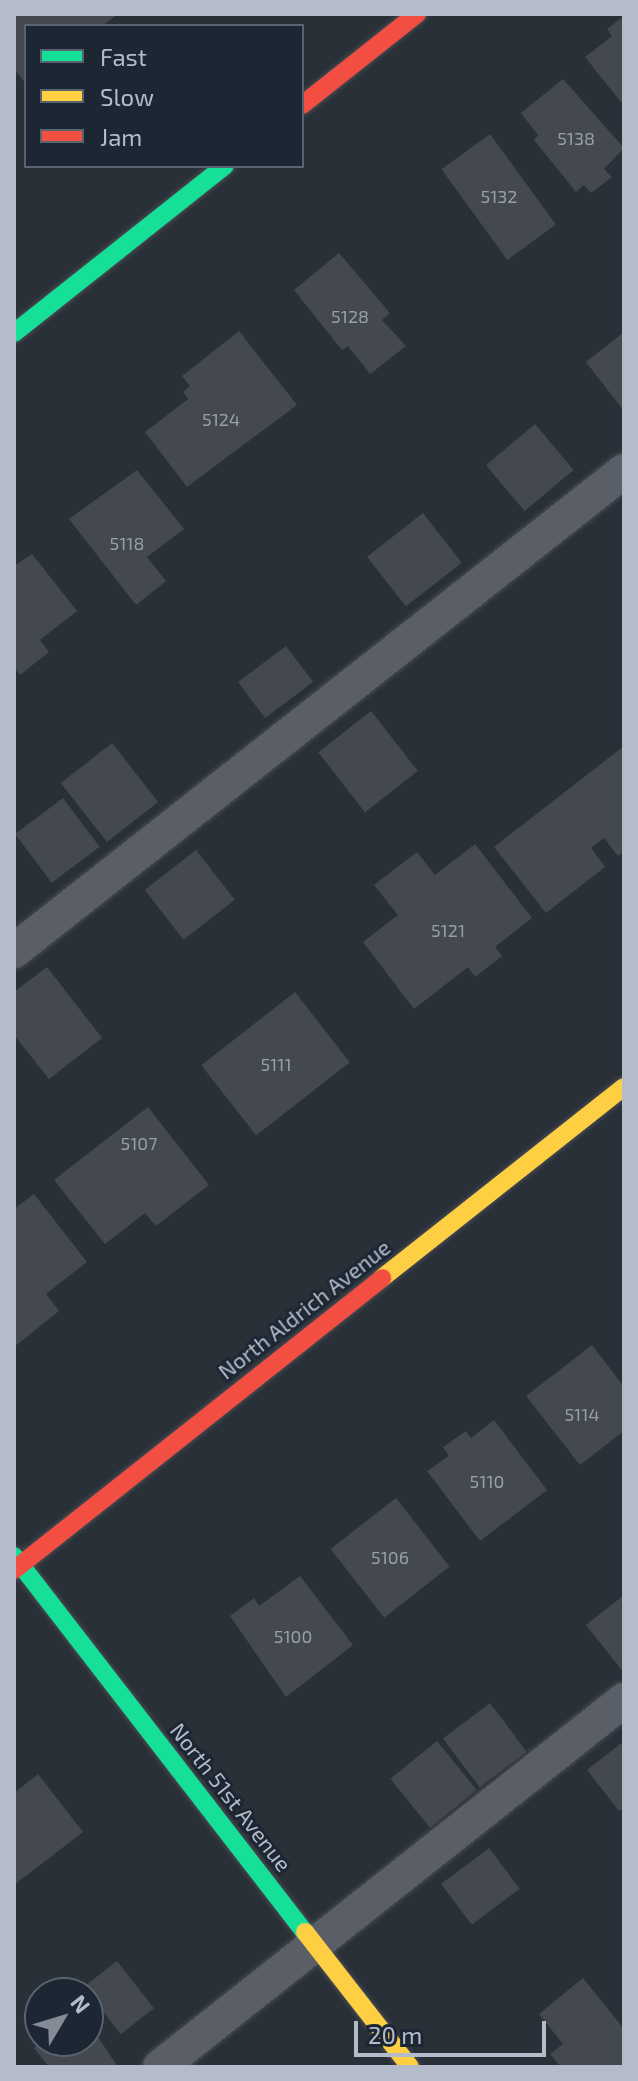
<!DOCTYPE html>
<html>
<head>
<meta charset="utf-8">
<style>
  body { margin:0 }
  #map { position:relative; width:638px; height:2081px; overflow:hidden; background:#2a3038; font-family:"Exo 2",sans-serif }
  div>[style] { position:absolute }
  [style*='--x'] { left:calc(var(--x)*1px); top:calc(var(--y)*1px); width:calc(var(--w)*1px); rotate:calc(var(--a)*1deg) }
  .building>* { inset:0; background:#444950; transform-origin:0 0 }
  .roads { filter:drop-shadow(0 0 2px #484c53) drop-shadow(0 0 2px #484c53) }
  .lane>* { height:34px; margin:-17px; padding:0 17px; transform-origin:17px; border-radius:17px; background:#5a5e66 }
  .fast>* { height:18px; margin:-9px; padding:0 9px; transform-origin:9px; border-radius:9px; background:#16e098 }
  .slow>* { height:18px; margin:-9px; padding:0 9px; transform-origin:9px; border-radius:9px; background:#ffcf43 }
  .jam>* { height:18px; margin:-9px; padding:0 9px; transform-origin:9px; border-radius:9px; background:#f24e42 }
  span { translate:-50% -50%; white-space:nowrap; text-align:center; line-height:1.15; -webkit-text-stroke:6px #1d2633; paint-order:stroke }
  .number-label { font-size:18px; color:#989fab }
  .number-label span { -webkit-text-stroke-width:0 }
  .street-label { font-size:22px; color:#b4bcc9 }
  .frame { position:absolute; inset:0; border:16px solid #b4bcc9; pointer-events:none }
  .legend { position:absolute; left:24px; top:24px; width:280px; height:144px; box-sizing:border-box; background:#1d2633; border:2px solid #59626f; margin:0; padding:10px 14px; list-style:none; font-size:24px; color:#b4bcc9 }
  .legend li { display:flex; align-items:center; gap:16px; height:40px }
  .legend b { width:40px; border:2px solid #59626f }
  .north { position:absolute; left:24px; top:1977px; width:80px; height:80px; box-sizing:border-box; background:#1d2633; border:2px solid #59626f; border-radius:50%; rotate:52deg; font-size:22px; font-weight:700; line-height:32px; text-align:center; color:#b4bcc9 }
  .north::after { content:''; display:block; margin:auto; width:28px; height:36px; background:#848b96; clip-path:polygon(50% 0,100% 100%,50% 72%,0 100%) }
  .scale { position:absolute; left:354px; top:2021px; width:192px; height:36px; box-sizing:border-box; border:4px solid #b4bcc9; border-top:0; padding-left:10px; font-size:24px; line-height:28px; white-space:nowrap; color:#b4bcc9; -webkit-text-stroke:6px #1d2633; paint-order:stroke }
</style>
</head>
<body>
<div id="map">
  <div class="building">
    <div style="clip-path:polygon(14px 14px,118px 14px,102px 26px,26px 26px,26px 84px,14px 69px)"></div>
    <div style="clip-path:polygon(624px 16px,624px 106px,585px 57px,612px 36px,607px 29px)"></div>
    <div style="clip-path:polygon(563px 79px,624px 148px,604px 169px,612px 177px,591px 193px,584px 185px,576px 192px,534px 140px,538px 135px,521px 113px)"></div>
    <div style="left:490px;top:134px;width:112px;height:60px;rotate:54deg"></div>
    <div style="clip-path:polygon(339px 253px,390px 313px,382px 320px,406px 346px,370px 374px,348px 346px,342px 350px,294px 290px)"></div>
    <div style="clip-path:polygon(239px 331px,297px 405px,187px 487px,145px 432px,188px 399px,183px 392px,190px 386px,182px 376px)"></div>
    <div style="clip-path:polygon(624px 332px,624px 411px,586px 362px)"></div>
    <div style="left:535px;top:424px;width:60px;height:64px;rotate:50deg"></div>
    <div style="clip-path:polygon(137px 470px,184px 529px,147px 557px,166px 581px,136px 605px,69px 519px)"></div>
    <div style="left:423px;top:513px;width:63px;height:71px;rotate:52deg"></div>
    <div style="clip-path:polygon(32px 554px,77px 611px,40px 640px,49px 652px,20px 675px,14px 667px,14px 566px)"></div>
    <div style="left:286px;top:646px;width:45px;height:60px;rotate:53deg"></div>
    <div style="left:371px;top:711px;width:76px;height:67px;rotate:52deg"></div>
    <div style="left:112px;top:743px;width:75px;height:65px;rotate:52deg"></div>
    <div style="clip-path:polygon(624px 746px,624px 852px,618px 856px,604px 838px,591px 848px,605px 867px,546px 913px,494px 847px)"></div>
    <div style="left:63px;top:798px;width:61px;height:60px;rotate:53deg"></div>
    <div style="clip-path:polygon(475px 844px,532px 918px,495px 947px,502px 956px,475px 977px,468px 967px,414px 1009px,363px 942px,398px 915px,374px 885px,417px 852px,435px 875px)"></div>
    <div style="left:196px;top:850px;width:63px;height:65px;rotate:52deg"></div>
    <div style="clip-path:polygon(47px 967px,102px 1038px,49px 1079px,14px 1035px,14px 992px)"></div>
    <div style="left:295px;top:992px;width:89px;height:119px;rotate:52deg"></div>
    <div style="clip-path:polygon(148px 1107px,209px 1185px,156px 1226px,145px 1213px,105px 1244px,54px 1180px)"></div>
    <div style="clip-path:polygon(34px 1194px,87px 1262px,46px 1294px,59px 1311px,14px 1347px,14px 1209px)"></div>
    <div style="clip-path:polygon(592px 1345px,624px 1387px,624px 1431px,580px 1465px,526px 1396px)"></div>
    <div style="clip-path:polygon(494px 1420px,547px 1490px,480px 1541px,427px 1471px,449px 1456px,443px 1447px,466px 1431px,471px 1438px)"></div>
    <div style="left:396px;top:1498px;width:87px;height:83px;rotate:52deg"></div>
    <div style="clip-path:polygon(300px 1576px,353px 1645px,286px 1697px,230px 1616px,254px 1598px,259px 1606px)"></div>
    <div style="clip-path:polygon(624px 1595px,624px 1673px,586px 1625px)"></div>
    <div style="left:490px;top:1703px;width:61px;height:59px;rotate:53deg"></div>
    <div style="left:437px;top:1741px;width:63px;height:60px;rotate:51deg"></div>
    <div style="clip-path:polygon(624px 1741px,624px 1807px,619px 1811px,587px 1770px)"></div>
    <div style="clip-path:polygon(38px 1774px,83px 1832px,14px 1885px,14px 1793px)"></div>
    <div style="left:489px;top:1848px;width:51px;height:60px;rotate:53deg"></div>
    <div style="left:117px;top:1961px;width:60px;height:42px;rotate:52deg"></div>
    <div style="clip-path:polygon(583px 1978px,624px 2029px,624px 2067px,561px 2067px,550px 2054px,563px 2044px,539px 2014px)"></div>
    <div style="clip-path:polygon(88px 2022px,118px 2067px,49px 2067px,34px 2048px,43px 2041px,88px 2041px)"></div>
  </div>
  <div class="roads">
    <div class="lane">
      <div style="--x:14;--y:951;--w:776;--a:-38.2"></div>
      <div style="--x:160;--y:2067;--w:592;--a:-38.34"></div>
    </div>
    <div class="fast">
      <div style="--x:14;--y:333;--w:269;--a:-38.4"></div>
      <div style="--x:14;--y:1556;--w:475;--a:52.3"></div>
    </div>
    <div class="slow">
      <div style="--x:382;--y:1278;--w:308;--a:-38.3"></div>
      <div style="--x:305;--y:1932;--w:171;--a:52.1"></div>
    </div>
    <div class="jam">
      <div style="--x:302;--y:105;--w:147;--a:-38.4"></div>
      <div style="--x:14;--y:1570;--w:470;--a:-38.4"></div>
    </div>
  </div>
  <div class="number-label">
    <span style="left:576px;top:138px">5138</span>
    <span style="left:499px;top:196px">5132</span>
    <span style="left:350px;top:316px">5128</span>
    <span style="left:221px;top:419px">5124</span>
    <span style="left:127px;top:543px">5118</span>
    <span style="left:448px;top:930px">5121</span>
    <span style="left:276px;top:1064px">5111</span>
    <span style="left:139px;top:1143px">5107</span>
    <span style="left:582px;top:1414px">5114</span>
    <span style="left:487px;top:1481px">5110</span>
    <span style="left:390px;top:1557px">5106</span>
    <span style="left:293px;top:1636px">5100</span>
  </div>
  <div class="street-label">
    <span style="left:304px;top:1309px;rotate:-38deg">North Aldrich Avenue</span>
    <span style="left:231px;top:1797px;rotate:52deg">North 51st Avenue</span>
  </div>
  <div class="frame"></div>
  <ul class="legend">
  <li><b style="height:10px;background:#16e098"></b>Fast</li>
  <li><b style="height:10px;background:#ffcf43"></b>Slow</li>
  <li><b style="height:10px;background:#f24e42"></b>Jam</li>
  </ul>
  <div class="north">N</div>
  <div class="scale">20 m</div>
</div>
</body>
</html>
